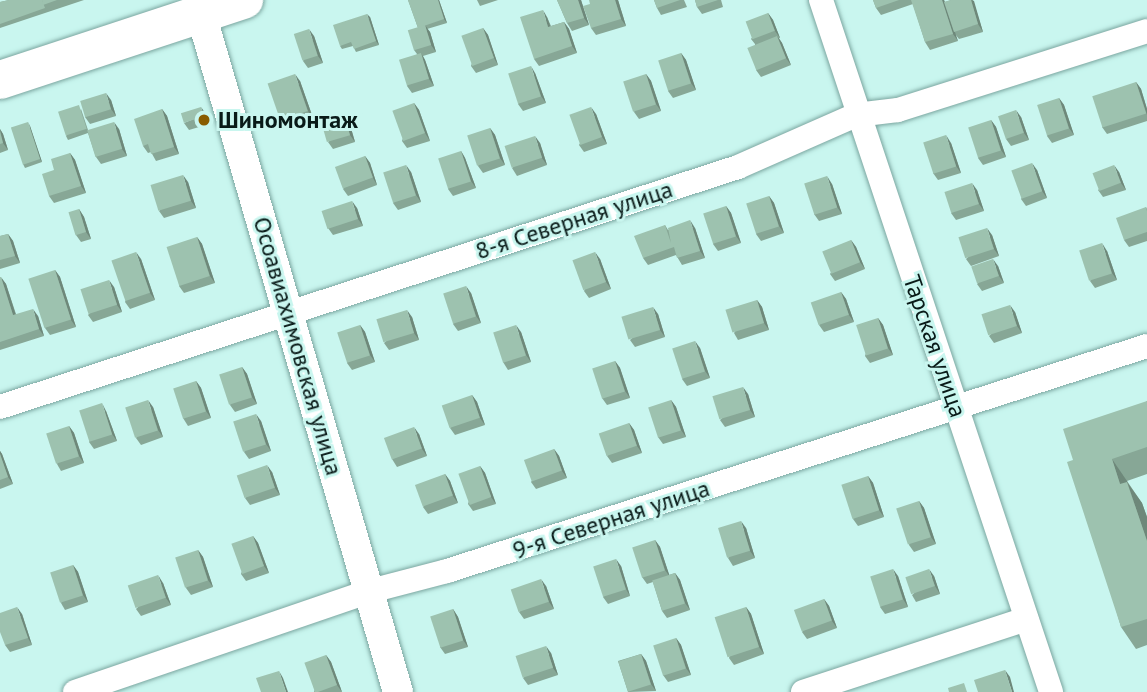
<!DOCTYPE html>
<html>
<head>
<meta charset="utf-8">
<style>
  body { margin:0 }
  #map { position:relative; width:1147px; height:692px; overflow:hidden; background:#c9f6ef; font-family:"PT Sans",sans-serif }
  div>[style] { position:absolute }
  [style*='--x'] { left:calc(var(--x)*1px); top:calc(var(--y)*1px); width:calc(var(--w)*1px); rotate:calc(var(--a)*1deg) }
  .roads { filter:drop-shadow(0 0 2px #7ba6a0) drop-shadow(0 0 2px #7ba6a0) }
  .minor>* { height:24px; margin:-12px; padding:0 12px; transform-origin:12px; border-radius:12px; background:#fff }
  .tertiary>* { height:30px; margin:-15px; padding:0 15px; transform-origin:15px; border-radius:15px; background:#fff }
  .primary>* { height:38px; margin:-19px; padding:0 19px; transform-origin:19px; border-radius:19px; background:#fff }
  .wall>* { inset:0; background:#87a796 }
  .shaded-wall>* { inset:0; background:#6e887a }
  .building>* { inset:0; background:#9dc2af; transform-origin:0 0 }
  .dots>* { width:19px; height:19px; translate:-50% -50%; box-sizing:border-box; border:4px solid #c9f6ef; border-radius:50% }
  span { translate:-50% -50%; white-space:nowrap; text-align:center; line-height:1.15; -webkit-text-stroke:6px #c9f6ef; paint-order:stroke }
  .poi-label { font-size:24px; color:#091a18; font-weight:700 }
  .left { translate:0 -50%; text-align:left }
  .street-label { font-size:24px; color:#091a18 }
</style>
</head>
<body>
<div id="map">
  <div class="roads">
    <div class="minor">
      <div style="--x:821;--y:0;--w:729;--a:71.61"></div>
      <div style="--x:0;--y:407;--w:776;--a:-18.01"></div>
      <div style="--x:738;--y:167;--w:129;--a:-23.8"></div>
      <div style="--x:856;--y:115;--w:42;--a:-6.8"></div>
      <div style="--x:898;--y:110;--w:261;--a:-17.6"></div>
      <div style="--x:75;--y:692;--w:312;--a:-18.9"></div>
      <div style="--x:370;--y:591;--w:80;--a:-14.6"></div>
      <div style="--x:447;--y:571;--w:735;--a:-17.82"></div>
      <div style="--x:803;--y:692;--w:235;--a:-18.1"></div>
    </div>
    <div class="tertiary">
      <div style="--x:201;--y:14;--w:706;--a:73.8"></div>
    </div>
    <div class="primary">
      <div style="--x:0;--y:80;--w:257;--a:-18.2"></div>
    </div>
  </div>
  <div class="wall">
    <div style="clip-path:polygon(9px 0,84px 0,0 28px,0 2px)"></div>
    <div style="clip-path:polygon(408px 0,439px 0,447px 23px,427px 29px,430px 32px,436px 52px,423px 56px,425px 60px,434px 86px,412px 93px,407px 86px,417px 54px,414px 50px,418px 28px)"></div>
    <div style="clip-path:polygon(477px 0,498px 0,480px 6px)"></div>
    <div style="clip-path:polygon(557px 0,581px 0,589px 25px,572px 31px,567px 23px)"></div>
    <div style="clip-path:polygon(618px 0,626px 26px,596px 35px,591px 28px,590px 4px)"></div>
    <div style="clip-path:polygon(654px 0,684px 0,687px 7px,661px 15px,657px 8px)"></div>
    <div style="clip-path:polygon(695px 0,721px 0,723px 7px,702px 14px,697px 7px)"></div>
    <div style="clip-path:polygon(873px 0,944px 0,945px 2px,951px 0,973px 0,983px 32px,959px 39px,955px 34px,958px 41px,930px 50px,925px 42px,913px 4px,881px 15px,876px 8px)"></div>
    <div style="clip-path:polygon(768px 13px,773px 20px,780px 38px,779px 38px,782px 43px,791px 65px,761px 77px,756px 70px,755px 44px,751px 39px)"></div>
    <div style="clip-path:polygon(370px 17px,379px 45px,356px 52px,353px 46px,342px 49px,340px 46px)"></div>
    <div style="clip-path:polygon(547px 17px,551px 26px,564px 22px,569px 29px,577px 53px,539px 66px,534px 59px)"></div>
    <div style="clip-path:polygon(483px 28px,488px 35px,498px 65px,476px 73px,471px 66px)"></div>
    <div style="clip-path:polygon(314px 36px,323px 63px,308px 68px,303px 61px)"></div>
    <div style="clip-path:polygon(681px 53px,686px 60px,696px 90px,673px 98px,668px 91px)"></div>
    <div style="clip-path:polygon(535px 73px,546px 103px,523px 111px,518px 104px)"></div>
    <div style="clip-path:polygon(646px 74px,651px 81px,661px 111px,639px 119px,634px 112px)"></div>
    <div style="clip-path:polygon(300px 81px,313px 118px,286px 127px,281px 120px)"></div>
    <div style="clip-path:polygon(1136px 82px,1141px 89px,1147px 109px,1147px 121px,1107px 134px,1102px 127px)"></div>
    <div style="clip-path:polygon(1059px 98px,1064px 105px,1074px 135px,1052px 143px,1047px 136px)"></div>
    <div style="clip-path:polygon(111px 100px,116px 116px,90px 124px,85px 117px)"></div>
    <div style="clip-path:polygon(414px 103px,419px 110px,430px 141px,407px 148px,402px 141px)"></div>
    <div style="clip-path:polygon(81px 109px,88px 130px,119px 129px,127px 156px,101px 164px,96px 157px,88px 133px,68px 140px,66px 136px)"></div>
    <div style="clip-path:polygon(162px 109px,167px 116px,179px 154px,156px 161px,151px 152px,148px 153px,143px 146px)"></div>
    <div style="clip-path:polygon(206px 114px,209px 124px,189px 130px,184px 123px)"></div>
    <div style="clip-path:polygon(596px 114px,607px 144px,584px 152px,579px 145px)"></div>
    <div style="clip-path:polygon(1021px 117px,1029px 140px,1011px 146px,1006px 139px)"></div>
    <div style="clip-path:polygon(991px 120px,996px 127px,1006px 157px,983px 165px,978px 158px)"></div>
    <div style="clip-path:polygon(350px 125px,355px 142px,333px 149px,328px 142px)"></div>
    <div style="clip-path:polygon(30px 126px,42px 162px,25px 168px,23px 164px)"></div>
    <div style="clip-path:polygon(490px 128px,495px 135px,505px 165px,483px 173px,478px 166px)"></div>
    <div style="clip-path:polygon(0 129px,3px 134px,8px 150px,0 153px)"></div>
    <div style="clip-path:polygon(540px 143px,547px 165px,517px 176px,512px 168px)"></div>
    <div style="clip-path:polygon(951px 143px,961px 173px,938px 180px,933px 173px)"></div>
    <div style="clip-path:polygon(461px 151px,465px 158px,476px 188px,453px 196px,448px 189px)"></div>
    <div style="clip-path:polygon(70px 153px,75px 160px,86px 193px,54px 203px,49px 196px,54px 170px)"></div>
    <div style="clip-path:polygon(365px 156px,370px 163px,377px 185px,348px 196px,343px 189px)"></div>
    <div style="clip-path:polygon(1037px 170px,1047px 198px,1026px 206px,1021px 199px)"></div>
    <div style="clip-path:polygon(411px 172px,421px 202px,398px 210px,393px 203px)"></div>
    <div style="clip-path:polygon(1119px 172px,1126px 190px,1103px 197px,1098px 190px)"></div>
    <div style="clip-path:polygon(188px 182px,196px 208px,164px 218px,159px 211px)"></div>
    <div style="clip-path:polygon(832px 184px,842px 214px,819px 221px,814px 214px)"></div>
    <div style="clip-path:polygon(977px 190px,984px 211px,956px 220px,951px 213px)"></div>
    <div style="clip-path:polygon(769px 196px,774px 203px,784px 233px,761px 241px,756px 234px)"></div>
    <div style="clip-path:polygon(726px 206px,731px 213px,741px 243px,718px 251px,713px 244px)"></div>
    <div style="clip-path:polygon(1146px 207px,1147px 209px,1147px 241px,1129px 247px,1124px 240px)"></div>
    <div style="clip-path:polygon(357px 208px,363px 226px,333px 235px,328px 228px)"></div>
    <div style="clip-path:polygon(79px 209px,84px 217px,91px 239px,81px 242px,76px 235px)"></div>
    <div style="clip-path:polygon(665px 225px,668px 230px,695px 228px,705px 258px,682px 265px,676px 255px,648px 265px,643px 258px)"></div>
    <div style="clip-path:polygon(8px 234px,13px 241px,20px 263px,0 269px,0 236px)"></div>
    <div style="clip-path:polygon(992px 235px,999px 256px,971px 266px,966px 259px)"></div>
    <div style="clip-path:polygon(197px 237px,202px 244px,215px 283px,184px 293px,179px 286px)"></div>
    <div style="clip-path:polygon(851px 240px,856px 247px,865px 269px,835px 281px,830px 274px)"></div>
    <div style="clip-path:polygon(1107px 251px,1117px 280px,1095px 288px,1090px 281px)"></div>
    <div style="clip-path:polygon(141px 259px,155px 300px,130px 309px,125px 302px)"></div>
    <div style="clip-path:polygon(600px 259px,611px 289px,589px 298px,584px 291px)"></div>
    <div style="clip-path:polygon(998px 266px,1004px 283px,982px 291px,977px 284px)"></div>
    <div style="clip-path:polygon(55px 270px,60px 277px,76px 327px,50px 335px,45px 328px)"></div>
    <div style="clip-path:polygon(0 277px,6px 284px,16px 314px,38px 316px,44px 336px,0 350px)"></div>
    <div style="clip-path:polygon(114px 287px,122px 312px,93px 322px,88px 315px)"></div>
    <div style="clip-path:polygon(841px 292px,846px 299px,854px 322px,824px 332px,819px 325px)"></div>
    <div style="clip-path:polygon(471px 293px,481px 323px,458px 331px,453px 324px)"></div>
    <div style="clip-path:polygon(757px 300px,762px 307px,769px 330px,738px 340px,734px 333px)"></div>
    <div style="clip-path:polygon(1015px 312px,1022px 333px,994px 343px,989px 336px)"></div>
    <div style="clip-path:polygon(658px 314px,665px 337px,635px 347px,630px 340px)"></div>
    <div style="clip-path:polygon(412px 317px,419px 340px,389px 350px,384px 343px)"></div>
    <div style="clip-path:polygon(878px 318px,883px 325px,893px 355px,870px 363px,865px 356px)"></div>
    <div style="clip-path:polygon(360px 325px,365px 332px,375px 362px,352px 370px,347px 363px)"></div>
    <div style="clip-path:polygon(521px 332px,531px 362px,508px 370px,503px 362px)"></div>
    <div style="clip-path:polygon(700px 348px,710px 378px,687px 386px,682px 379px)"></div>
    <div style="clip-path:polygon(615px 361px,620px 368px,630px 398px,607px 405px,602px 398px)"></div>
    <div style="clip-path:polygon(242px 367px,247px 374px,257px 404px,235px 412px,230px 405px)"></div>
    <div style="clip-path:polygon(196px 381px,201px 388px,211px 418px,188px 426px,183px 418px)"></div>
    <div style="clip-path:polygon(748px 394px,755px 417px,725px 427px,720px 420px)"></div>
    <div style="clip-path:polygon(472px 395px,477px 402px,485px 425px,455px 435px,450px 428px)"></div>
    <div style="clip-path:polygon(671px 400px,676px 407px,686px 437px,663px 444px,658px 437px)"></div>
    <div style="clip-path:polygon(1147px 401px,1147px 474px,1127px 481px,1142px 503px,1147px 517px,1147px 645px,1136px 649px,1121px 627px,1073px 460px)"></div>
    <div style="clip-path:polygon(153px 407px,163px 437px,141px 445px,136px 438px)"></div>
    <div style="clip-path:polygon(106px 411px,117px 441px,94px 449px,89px 442px)"></div>
    <div style="clip-path:polygon(261px 421px,271px 451px,249px 459px,244px 452px)"></div>
    <div style="clip-path:polygon(629px 423px,634px 430px,642px 453px,612px 463px,607px 456px)"></div>
    <div style="clip-path:polygon(69px 426px,74px 433px,84px 463px,61px 471px,57px 464px)"></div>
    <div style="clip-path:polygon(419px 434px,427px 456px,397px 467px,392px 459px)"></div>
    <div style="clip-path:polygon(554px 449px,559px 456px,567px 478px,536px 489px,531px 482px)"></div>
    <div style="clip-path:polygon(0 451px,2px 454px,13px 484px,0 489px)"></div>
    <div style="clip-path:polygon(480px 466px,485px 473px,496px 504px,473px 511px,468px 504px)"></div>
    <div style="clip-path:polygon(272px 472px,280px 495px,250px 505px,245px 498px)"></div>
    <div style="clip-path:polygon(445px 474px,450px 481px,458px 503px,428px 514px,423px 507px)"></div>
    <div style="clip-path:polygon(868px 476px,873px 483px,884px 517px,858px 526px,853px 519px)"></div>
    <div style="clip-path:polygon(919px 501px,924px 508px,936px 544px,914px 552px,909px 545px)"></div>
    <div style="clip-path:polygon(746px 528px,755px 558px,733px 566px,728px 558px)"></div>
    <div style="clip-path:polygon(253px 536px,258px 543px,269px 573px,246px 581px,241px 574px)"></div>
    <div style="clip-path:polygon(655px 540px,660px 547px,669px 575px,675px 573px,680px 580px,690px 610px,667px 618px,662px 611px,653px 582px,647px 584px,642px 577px)"></div>
    <div style="clip-path:polygon(198px 550px,203px 557px,213px 587px,191px 595px,186px 588px)"></div>
    <div style="clip-path:polygon(73px 565px,78px 572px,88px 602px,65px 610px,61px 603px)"></div>
    <div style="clip-path:polygon(621px 566px,630px 596px,608px 604px,603px 597px)"></div>
    <div style="clip-path:polygon(898px 576px,908px 607px,885px 614px,880px 607px)"></div>
    <div style="clip-path:polygon(934px 576px,940px 594px,916px 602px,912px 595px)"></div>
    <div style="clip-path:polygon(163px 583px,171px 605px,141px 616px,136px 609px)"></div>
    <div style="clip-path:polygon(546px 586px,554px 609px,524px 619px,519px 612px)"></div>
    <div style="clip-path:polygon(824px 599px,829px 606px,837px 628px,807px 639px,802px 632px)"></div>
    <div style="clip-path:polygon(746px 607px,751px 614px,764px 654px,734px 665px,729px 658px)"></div>
    <div style="clip-path:polygon(453px 609px,458px 617px,468px 647px,445px 654px,440px 647px)"></div>
    <div style="clip-path:polygon(22px 614px,32px 645px,10px 652px,5px 645px)"></div>
    <div style="clip-path:polygon(676px 638px,681px 645px,691px 675px,668px 682px,663px 675px)"></div>
    <div style="clip-path:polygon(551px 653px,558px 675px,528px 685px,523px 678px)"></div>
    <div style="clip-path:polygon(641px 654px,646px 661px,656px 691px,628px 692px,618px 661px)"></div>
    <div style="clip-path:polygon(326px 655px,331px 662px,342px 692px,314px 692px)"></div>
  </div>
  <div class="shaded-wall">
    <div style="clip-path:polygon(438px 0,439px 0,447px 23px,444px 19px)"></div>
    <div style="clip-path:polygon(578px 0,581px 0,589px 25px,584px 18px)"></div>
    <div style="clip-path:polygon(615px 0,618px 0,626px 26px,621px 19px)"></div>
    <div style="clip-path:polygon(942px 0,944px 0,958px 41px,953px 34px)"></div>
    <div style="clip-path:polygon(971px 0,974px 1px,983px 32px,978px 24px)"></div>
    <div style="clip-path:polygon(543px 10px,547px 17px,553px 34px,548px 27px)"></div>
    <div style="clip-path:polygon(768px 13px,773px 20px,780px 38px,775px 31px)"></div>
    <div style="clip-path:polygon(367px 14px,370px 17px,379px 45px,376px 41px)"></div>
    <div style="clip-path:polygon(564px 22px,569px 29px,577px 53px,572px 46px)"></div>
    <div style="clip-path:polygon(425px 25px,430px 32px,436px 52px,431px 45px)"></div>
    <div style="clip-path:polygon(483px 28px,488px 35px,498px 65px,494px 58px)"></div>
    <div style="clip-path:polygon(309px 29px,314px 36px,323px 63px,318px 56px)"></div>
    <div style="clip-path:polygon(777px 36px,782px 43px,791px 65px,786px 58px)"></div>
    <div style="clip-path:polygon(421px 53px,425px 60px,434px 86px,429px 79px)"></div>
    <div style="clip-path:polygon(681px 53px,686px 60px,696px 90px,691px 83px)"></div>
    <div style="clip-path:polygon(531px 66px,535px 73px,546px 103px,541px 96px)"></div>
    <div style="clip-path:polygon(295px 74px,300px 81px,313px 118px,308px 111px)"></div>
    <div style="clip-path:polygon(646px 74px,651px 81px,661px 111px,656px 104px)"></div>
    <div style="clip-path:polygon(1136px 82px,1141px 89px,1147px 109px,1147px 115px)"></div>
    <div style="clip-path:polygon(106px 93px,111px 100px,116px 116px,111px 109px)"></div>
    <div style="clip-path:polygon(1059px 98px,1064px 105px,1074px 135px,1069px 128px)"></div>
    <div style="clip-path:polygon(414px 103px,419px 110px,430px 141px,425px 133px)"></div>
    <div style="clip-path:polygon(201px 107px,206px 114px,209px 124px,204px 117px)"></div>
    <div style="clip-path:polygon(591px 107px,596px 114px,607px 144px,602px 137px)"></div>
    <div style="clip-path:polygon(162px 109px,167px 116px,179px 154px,174px 147px)"></div>
    <div style="clip-path:polygon(1016px 110px,1021px 117px,1029px 140px,1024px 133px)"></div>
    <div style="clip-path:polygon(345px 118px,350px 125px,355px 142px,350px 135px)"></div>
    <div style="clip-path:polygon(991px 120px,996px 127px,1006px 157px,1001px 150px)"></div>
    <div style="clip-path:polygon(28px 122px,30px 126px,42px 162px,40px 159px)"></div>
    <div style="clip-path:polygon(114px 122px,119px 129px,127px 156px,122px 149px)"></div>
    <div style="clip-path:polygon(490px 128px,495px 135px,505px 165px,500px 158px)"></div>
    <div style="clip-path:polygon(0 129px,3px 134px,8px 150px,3px 143px)"></div>
    <div style="clip-path:polygon(946px 135px,951px 143px,961px 173px,956px 166px)"></div>
    <div style="clip-path:polygon(535px 136px,540px 143px,547px 165px,542px 158px)"></div>
    <div style="clip-path:polygon(461px 151px,465px 158px,476px 188px,471px 181px)"></div>
    <div style="clip-path:polygon(70px 153px,75px 160px,86px 193px,81px 186px)"></div>
    <div style="clip-path:polygon(365px 156px,370px 163px,377px 185px,373px 178px)"></div>
    <div style="clip-path:polygon(1032px 163px,1037px 170px,1047px 198px,1042px 191px)"></div>
    <div style="clip-path:polygon(406px 165px,411px 172px,421px 202px,416px 195px)"></div>
    <div style="clip-path:polygon(1114px 165px,1119px 172px,1126px 190px,1121px 183px)"></div>
    <div style="clip-path:polygon(183px 175px,188px 182px,196px 208px,191px 201px)"></div>
    <div style="clip-path:polygon(827px 176px,832px 184px,842px 214px,837px 207px)"></div>
    <div style="clip-path:polygon(972px 183px,977px 190px,984px 211px,979px 204px)"></div>
    <div style="clip-path:polygon(769px 196px,774px 203px,784px 233px,779px 226px)"></div>
    <div style="clip-path:polygon(352px 201px,357px 208px,363px 226px,358px 219px)"></div>
    <div style="clip-path:polygon(726px 206px,731px 213px,741px 243px,736px 236px)"></div>
    <div style="clip-path:polygon(79px 209px,84px 217px,91px 239px,86px 232px)"></div>
    <div style="clip-path:polygon(690px 220px,695px 228px,705px 258px,700px 251px)"></div>
    <div style="clip-path:polygon(987px 228px,992px 235px,999px 256px,994px 249px)"></div>
    <div style="clip-path:polygon(8px 234px,13px 241px,20px 263px,15px 256px)"></div>
    <div style="clip-path:polygon(197px 237px,202px 244px,215px 283px,210px 276px)"></div>
    <div style="clip-path:polygon(851px 240px,856px 247px,865px 269px,860px 262px)"></div>
    <div style="clip-path:polygon(1102px 243px,1107px 251px,1117px 280px,1112px 273px)"></div>
    <div style="clip-path:polygon(136px 252px,141px 259px,155px 300px,150px 293px)"></div>
    <div style="clip-path:polygon(595px 252px,600px 259px,611px 289px,606px 282px)"></div>
    <div style="clip-path:polygon(993px 259px,998px 266px,1004px 283px,999px 276px)"></div>
    <div style="clip-path:polygon(55px 270px,60px 277px,76px 327px,71px 320px)"></div>
    <div style="clip-path:polygon(1px 277px,6px 284px,18px 322px,13px 315px)"></div>
    <div style="clip-path:polygon(109px 280px,114px 287px,122px 312px,117px 305px)"></div>
    <div style="clip-path:polygon(466px 286px,471px 293px,481px 323px,476px 316px)"></div>
    <div style="clip-path:polygon(841px 292px,846px 299px,854px 322px,849px 315px)"></div>
    <div style="clip-path:polygon(757px 300px,762px 307px,769px 330px,764px 323px)"></div>
    <div style="clip-path:polygon(1010px 305px,1015px 312px,1022px 333px,1017px 326px)"></div>
    <div style="clip-path:polygon(653px 307px,658px 314px,665px 337px,660px 330px)"></div>
    <div style="clip-path:polygon(33px 309px,38px 316px,44px 336px,39px 329px)"></div>
    <div style="clip-path:polygon(407px 310px,412px 317px,419px 340px,414px 333px)"></div>
    <div style="clip-path:polygon(878px 318px,883px 325px,893px 355px,888px 348px)"></div>
    <div style="clip-path:polygon(360px 325px,365px 332px,375px 362px,370px 355px)"></div>
    <div style="clip-path:polygon(516px 325px,521px 332px,531px 362px,526px 355px)"></div>
    <div style="clip-path:polygon(695px 341px,700px 348px,710px 378px,705px 371px)"></div>
    <div style="clip-path:polygon(615px 361px,620px 368px,630px 398px,625px 391px)"></div>
    <div style="clip-path:polygon(242px 367px,247px 374px,257px 404px,252px 397px)"></div>
    <div style="clip-path:polygon(196px 381px,201px 388px,211px 418px,206px 411px)"></div>
    <div style="clip-path:polygon(743px 387px,748px 394px,755px 417px,750px 410px)"></div>
    <div style="clip-path:polygon(472px 395px,477px 402px,485px 425px,480px 418px)"></div>
    <div style="clip-path:polygon(148px 400px,153px 407px,163px 437px,158px 430px)"></div>
    <div style="clip-path:polygon(671px 400px,676px 407px,686px 437px,681px 430px)"></div>
    <div style="clip-path:polygon(102px 403px,106px 411px,117px 441px,112px 434px)"></div>
    <div style="clip-path:polygon(256px 414px,261px 421px,271px 451px,266px 444px)"></div>
    <div style="clip-path:polygon(629px 423px,634px 430px,642px 453px,637px 446px)"></div>
    <div style="clip-path:polygon(69px 426px,74px 433px,84px 463px,79px 456px)"></div>
    <div style="clip-path:polygon(414px 427px,419px 434px,427px 456px,422px 449px)"></div>
    <div style="clip-path:polygon(554px 449px,559px 456px,567px 478px,562px 471px)"></div>
    <div style="clip-path:polygon(0 451px,2px 454px,13px 484px,8px 477px,0 454px)"></div>
    <div style="clip-path:polygon(1112px 459px,1127px 481px,1135px 506px,1120px 484px)"></div>
    <div style="clip-path:polygon(267px 465px,272px 472px,280px 495px,275px 488px)"></div>
    <div style="clip-path:polygon(480px 466px,485px 473px,496px 504px,491px 497px)"></div>
    <div style="clip-path:polygon(445px 474px,450px 481px,458px 503px,453px 496px)"></div>
    <div style="clip-path:polygon(868px 476px,873px 483px,884px 517px,879px 510px)"></div>
    <div style="clip-path:polygon(1127px 482px,1142px 503px,1147px 517px,1147px 541px)"></div>
    <div style="clip-path:polygon(919px 501px,924px 508px,936px 544px,931px 537px)"></div>
    <div style="clip-path:polygon(741px 521px,746px 528px,755px 558px,750px 551px)"></div>
    <div style="clip-path:polygon(253px 536px,258px 543px,269px 573px,264px 566px)"></div>
    <div style="clip-path:polygon(655px 540px,660px 547px,670px 577px,665px 570px)"></div>
    <div style="clip-path:polygon(198px 550px,203px 557px,213px 587px,208px 580px)"></div>
    <div style="clip-path:polygon(616px 559px,621px 566px,630px 596px,626px 589px)"></div>
    <div style="clip-path:polygon(73px 565px,78px 572px,88px 602px,83px 595px)"></div>
    <div style="clip-path:polygon(893px 569px,898px 576px,908px 607px,903px 599px)"></div>
    <div style="clip-path:polygon(929px 569px,934px 576px,940px 594px,935px 586px)"></div>
    <div style="clip-path:polygon(675px 573px,680px 580px,690px 610px,685px 603px)"></div>
    <div style="clip-path:polygon(158px 575px,163px 583px,171px 605px,166px 598px)"></div>
    <div style="clip-path:polygon(541px 579px,546px 586px,554px 609px,549px 602px)"></div>
    <div style="clip-path:polygon(824px 599px,829px 606px,837px 628px,832px 621px)"></div>
    <div style="clip-path:polygon(17px 607px,22px 614px,32px 645px,28px 638px)"></div>
    <div style="clip-path:polygon(746px 607px,751px 614px,764px 654px,759px 647px)"></div>
    <div style="clip-path:polygon(453px 609px,458px 617px,468px 647px,463px 640px)"></div>
    <div style="clip-path:polygon(676px 638px,681px 645px,691px 675px,686px 668px)"></div>
    <div style="clip-path:polygon(546px 646px,551px 653px,558px 675px,553px 668px)"></div>
    <div style="clip-path:polygon(641px 654px,646px 661px,656px 691px,651px 684px)"></div>
    <div style="clip-path:polygon(326px 655px,331px 662px,342px 692px,337px 685px)"></div>
    <div style="clip-path:polygon(1005px 670px,1010px 677px,1014px 692px,1012px 692px)"></div>
    <div style="clip-path:polygon(279px 671px,283px 678px,288px 692px,286px 692px)"></div>
  </div>
  <div class="building">
    <div style="clip-path:polygon(9px 0,42px 0,45px 8px,0 24px,0 2px)"></div>
    <div style="clip-path:polygon(42px 0,57px 0,43px 5px)"></div>
    <div style="clip-path:polygon(408px 0,438px 0,444px 19px,418px 28px)"></div>
    <div style="clip-path:polygon(557px 0,578px 0,584px 18px,567px 23px)"></div>
    <div style="clip-path:polygon(589px 0,615px 0,621px 19px,591px 28px,583px 6px,590px 4px)"></div>
    <div style="clip-path:polygon(654px 0,680px 0,657px 8px)"></div>
    <div style="clip-path:polygon(695px 0,718px 0,697px 7px)"></div>
    <div style="clip-path:polygon(873px 0,899px 0,876px 8px)"></div>
    <div style="clip-path:polygon(911px 0,942px 0,953px 34px,925px 42px)"></div>
    <div style="clip-path:polygon(951px 0,971px 0,978px 24px,954px 32px,944px 2px)"></div>
    <div style="clip-path:polygon(543px 10px,548px 27px,564px 22px,572px 46px,534px 59px,520px 17px)"></div>
    <div style="left:768px;top:13px;width:19px;height:24px;rotate:69deg"></div>
    <div style="clip-path:polygon(367px 14px,376px 41px,354px 49px,351px 42px,340px 46px,333px 25px)"></div>
    <div style="left:425px;top:25px;width:21px;height:18px;rotate:73deg"></div>
    <div style="left:483px;top:28px;width:32px;height:23px;rotate:70deg"></div>
    <div style="left:309px;top:29px;width:28px;height:16px;rotate:72deg"></div>
    <div style="left:777px;top:36px;width:24px;height:32px;rotate:68deg"></div>
    <div style="left:421px;top:53px;width:27px;height:23px;rotate:73deg"></div>
    <div style="left:681px;top:53px;width:32px;height:24px;rotate:72deg"></div>
    <div style="left:531px;top:66px;width:32px;height:24px;rotate:72deg"></div>
    <div style="left:295px;top:74px;width:39px;height:29px;rotate:71deg"></div>
    <div style="left:646px;top:74px;width:32px;height:24px;rotate:72deg"></div>
    <div style="left:1136px;top:82px;width:33px;height:46px;rotate:72deg"></div>
    <div style="left:106px;top:93px;width:17px;height:27px;rotate:73deg"></div>
    <div style="left:1059px;top:98px;width:32px;height:23px;rotate:72deg"></div>
    <div style="left:414px;top:103px;width:32px;height:23px;rotate:70deg"></div>
    <div style="left:79px;top:105px;width:25px;height:22px;rotate:72deg"></div>
    <div style="left:201px;top:107px;width:10px;height:21px;rotate:73deg"></div>
    <div style="left:591px;top:107px;width:32px;height:23px;rotate:70deg"></div>
    <div style="clip-path:polygon(162px 109px,174px 147px,151px 154px,148px 144px,143px 146px,134px 119px)"></div>
    <div style="left:1016px;top:110px;width:24px;height:19px;rotate:71deg"></div>
    <div style="left:345px;top:118px;width:18px;height:24px;rotate:74deg"></div>
    <div style="left:991px;top:120px;width:32px;height:24px;rotate:72deg"></div>
    <div style="left:28px;top:122px;width:39px;height:18px;rotate:72deg"></div>
    <div style="left:114px;top:122px;width:28px;height:28px;rotate:73deg"></div>
    <div style="left:490px;top:128px;width:32px;height:24px;rotate:72deg"></div>
    <div style="clip-path:polygon(0 132px,3px 143px,0 144px)"></div>
    <div style="left:946px;top:135px;width:33px;height:24px;rotate:72deg"></div>
    <div style="left:535px;top:136px;width:23px;height:32px;rotate:72deg"></div>
    <div style="left:461px;top:151px;width:32px;height:24px;rotate:72deg"></div>
    <div style="clip-path:polygon(70px 153px,81px 186px,49px 196px,42px 174px,54px 170px,51px 159px)"></div>
    <div style="left:365px;top:156px;width:23px;height:32px;rotate:70deg"></div>
    <div style="left:1032px;top:163px;width:30px;height:22px;rotate:70deg"></div>
    <div style="left:406px;top:165px;width:32px;height:24px;rotate:72deg"></div>
    <div style="left:1114px;top:165px;width:19px;height:23px;rotate:69deg"></div>
    <div style="left:183px;top:175px;width:27px;height:34px;rotate:73deg"></div>
    <div style="left:827px;top:176px;width:33px;height:24px;rotate:72deg"></div>
    <div style="left:972px;top:183px;width:22px;height:29px;rotate:72deg"></div>
    <div style="left:769px;top:196px;width:32px;height:24px;rotate:72deg"></div>
    <div style="left:352px;top:201px;width:19px;height:32px;rotate:72deg"></div>
    <div style="left:726px;top:206px;width:32px;height:24px;rotate:72deg"></div>
    <div style="clip-path:polygon(1146px 207px,1147px 211px,1147px 232px,1124px 240px,1116px 218px)"></div>
    <div style="left:79px;top:209px;width:24px;height:11px;rotate:73deg"></div>
    <div style="clip-path:polygon(690px 220px,700px 251px,677px 258px,674px 247px,643px 258px,634px 236px,665px 225px,671px 243px,668px 228px)"></div>
    <div style="left:987px;top:228px;width:22px;height:30px;rotate:72deg"></div>
    <div style="clip-path:polygon(8px 234px,15px 256px,0 260px,0 236px)"></div>
    <div style="left:197px;top:237px;width:41px;height:32px;rotate:72deg"></div>
    <div style="left:851px;top:240px;width:24px;height:31px;rotate:68deg"></div>
    <div style="left:1102px;top:243px;width:32px;height:24px;rotate:72deg"></div>
    <div style="left:136px;top:252px;width:43px;height:26px;rotate:71deg"></div>
    <div style="left:595px;top:252px;width:32px;height:24px;rotate:70deg"></div>
    <div style="left:993px;top:259px;width:18px;height:23px;rotate:71deg"></div>
    <div style="left:55px;top:270px;width:52px;height:28px;rotate:72deg"></div>
    <div style="clip-path:polygon(0 277px,1px 277px,13px 315px,33px 309px,39px 329px,0 342px)"></div>
    <div style="left:109px;top:280px;width:26px;height:30px;rotate:72deg"></div>
    <div style="left:466px;top:286px;width:32px;height:24px;rotate:72deg"></div>
    <div style="left:841px;top:292px;width:24px;height:32px;rotate:71deg"></div>
    <div style="left:757px;top:300px;width:24px;height:33px;rotate:73deg"></div>
    <div style="left:1010px;top:305px;width:22px;height:30px;rotate:72deg"></div>
    <div style="left:653px;top:307px;width:24px;height:33px;rotate:73deg"></div>
    <div style="left:407px;top:310px;width:24px;height:32px;rotate:73deg"></div>
    <div style="left:878px;top:318px;width:32px;height:23px;rotate:72deg"></div>
    <div style="left:360px;top:325px;width:32px;height:24px;rotate:72deg"></div>
    <div style="left:516px;top:325px;width:32px;height:24px;rotate:72deg"></div>
    <div style="left:695px;top:341px;width:32px;height:24px;rotate:72deg"></div>
    <div style="left:615px;top:361px;width:32px;height:24px;rotate:72deg"></div>
    <div style="left:242px;top:367px;width:32px;height:24px;rotate:72deg"></div>
    <div style="left:196px;top:381px;width:32px;height:24px;rotate:72deg"></div>
    <div style="left:743px;top:387px;width:24px;height:32px;rotate:73deg"></div>
    <div style="left:472px;top:395px;width:24px;height:32px;rotate:71deg"></div>
    <div style="left:148px;top:400px;width:32px;height:24px;rotate:72deg"></div>
    <div style="left:671px;top:400px;width:32px;height:24px;rotate:72deg"></div>
    <div style="clip-path:polygon(1147px 401px,1147px 447px,1112px 459px,1120px 484px,1127px 482px,1147px 541px,1147px 619px,1121px 627px,1067px 462px,1073px 460px,1063px 429px)"></div>
    <div style="left:102px;top:403px;width:33px;height:24px;rotate:72deg"></div>
    <div style="left:256px;top:414px;width:32px;height:24px;rotate:72deg"></div>
    <div style="left:629px;top:423px;width:24px;height:32px;rotate:71deg"></div>
    <div style="left:69px;top:426px;width:32px;height:24px;rotate:72deg"></div>
    <div style="left:414px;top:427px;width:23px;height:32px;rotate:70deg"></div>
    <div style="left:554px;top:449px;width:23px;height:32px;rotate:70deg"></div>
    <div style="clip-path:polygon(0 454px,8px 477px,0 480px)"></div>
    <div style="left:267px;top:465px;width:24px;height:32px;rotate:71deg"></div>
    <div style="left:480px;top:466px;width:33px;height:23px;rotate:70deg"></div>
    <div style="left:445px;top:474px;width:23px;height:32px;rotate:70deg"></div>
    <div style="left:868px;top:476px;width:36px;height:28px;rotate:72deg"></div>
    <div style="left:919px;top:501px;width:38px;height:24px;rotate:72deg"></div>
    <div style="left:741px;top:521px;width:31px;height:24px;rotate:73deg"></div>
    <div style="left:253px;top:536px;width:32px;height:23px;rotate:70deg"></div>
    <div style="left:655px;top:540px;width:32px;height:24px;rotate:72deg"></div>
    <div style="left:198px;top:550px;width:32px;height:24px;rotate:72deg"></div>
    <div style="left:616px;top:559px;width:32px;height:24px;rotate:72deg"></div>
    <div style="left:73px;top:565px;width:32px;height:24px;rotate:72deg"></div>
    <div style="left:893px;top:569px;width:32px;height:24px;rotate:72deg"></div>
    <div style="left:929px;top:569px;width:18px;height:25px;rotate:71deg"></div>
    <div style="left:675px;top:573px;width:32px;height:24px;rotate:72deg"></div>
    <div style="left:158px;top:575px;width:24px;height:32px;rotate:71deg"></div>
    <div style="left:541px;top:579px;width:24px;height:32px;rotate:71deg"></div>
    <div style="left:824px;top:599px;width:23px;height:32px;rotate:70deg"></div>
    <div style="clip-path:polygon(17px 607px,28px 638px,5px 645px,0 632px,0 613px)"></div>
    <div style="left:746px;top:607px;width:42px;height:33px;rotate:72deg"></div>
    <div style="left:453px;top:609px;width:33px;height:24px;rotate:72deg"></div>
    <div style="left:676px;top:638px;width:32px;height:24px;rotate:72deg"></div>
    <div style="left:546px;top:646px;width:23px;height:32px;rotate:72deg"></div>
    <div style="left:641px;top:654px;width:32px;height:24px;rotate:72deg"></div>
    <div style="left:326px;top:655px;width:32px;height:23px;rotate:70deg"></div>
    <div style="clip-path:polygon(1005px 670px,1012px 692px,978px 692px,974px 680px)"></div>
    <div style="clip-path:polygon(279px 671px,286px 692px,261px 692px,256px 678px)"></div>
    <div style="clip-path:polygon(964px 683px,967px 692px,949px 692px,948px 688px)"></div>
  </div>
  <div class="dots">
    <div style="left:204px;top:120px;background:#895c00"></div>
  </div>
  <div class="poi-label">
    <span class="left" style="left:218px;top:120px">Шиномонтаж</span>
  </div>
  <div class="street-label">
    <span style="left:574px;top:220px;rotate:-18deg">8-я Северная улица</span>
    <span style="left:298px;top:346px;rotate:74deg">Осоавиахимовская улица</span>
    <span style="left:935px;top:346px;rotate:71deg">Тарская улица</span>
    <span style="left:611px;top:519px;rotate:-18deg">9-я Северная улица</span>
  </div>
</div>
</body>
</html>
